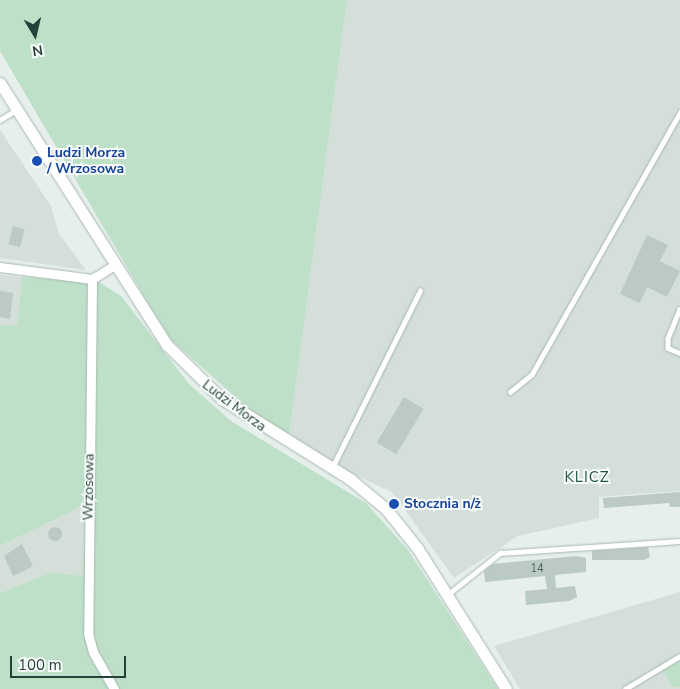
<!DOCTYPE html>
<html>
<head>
<meta charset="utf-8">
<style>
  body { margin:0 }
  #map { position:relative; width:680px; height:689px; overflow:hidden; background:#e6efeb; font-family:"Nunito Sans",sans-serif }
  div>[style] { position:absolute }
  [style*='--x'] { left:calc(var(--x)*1px); top:calc(var(--y)*1px); width:calc(var(--w)*1px); rotate:calc(var(--a)*1deg) }
  .built>* { inset:0; background:#d4dfda }
  .green>* { inset:0; background:#bfe0c8 }
  .building>* { inset:0; background:#bbcac4; transform-origin:0 0 }
  .round { border-radius:50% }
  .roads { filter:drop-shadow(0 0 1px #a8b8b2) drop-shadow(0 0 1px #a8b8b2) }
  .lane>* { height:4.5px; margin:-2.25px; padding:0 2.25px; transform-origin:2.25px; border-radius:2.25px; background:#fff }
  .street>* { height:9px; margin:-4.5px; padding:0 4.5px; transform-origin:4.5px; border-radius:4.5px; background:#fff }
  .secondary>* { height:11px; margin:-5.5px; padding:0 5.5px; transform-origin:5.5px; border-radius:5.5px; background:#fff }
  .dots>* { width:14px; height:14px; translate:-50% -50%; box-sizing:border-box; border:2px solid #f7fbf9; border-radius:50% }
  span { translate:-50% -50%; white-space:nowrap; text-align:center; line-height:1.15; -webkit-text-stroke:4px #f7fbf9; paint-order:stroke }
  .number-label { font-size:11px; color:#4a645c }
  .number-label span { -webkit-text-stroke-width:0 }
  .transit-label { font-size:14px; color:#164399; font-weight:700 }
  .left { translate:0 -50%; text-align:left }
  .street-label { font-size:14px; color:#24423a }
  .neighbourhood-label { font-size:15px; color:#1f5548; letter-spacing:1px }
  .north { position:absolute; left:10px; top:10px; width:50px; height:50px; -webkit-text-stroke:4px #f7fbf9; paint-order:stroke; rotate:171deg; font-size:14px; font-weight:700; line-height:20px; text-align:center; color:#24423a }
  .north::after { content:''; display:block; margin:auto; width:18px; height:22px; background:#24423a; clip-path:polygon(50% 0,100% 100%,50% 72%,0 100%) }
  .scale { position:absolute; left:10px; top:656px; width:116px; height:22px; box-sizing:border-box; border:2px solid #24423a; border-top:0; padding-left:6px; font-size:15px; line-height:18px; white-space:nowrap; color:#24423a; -webkit-text-stroke:4px #f7fbf9; paint-order:stroke }
</style>
</head>
<body>
<div id="map">
  <div class="built">
    <div style="clip-path:polygon(347px 0,680px 0,680px 491px,599px 497px,599px 518px,518px 536px,454px 578px,392px 492px,288px 444px)"></div>
    <div style="clip-path:polygon(0 130px,51px 206px,59px 234px,86px 270px,0 258px)"></div>
    <div style="clip-path:polygon(0 275px,22px 277px,17px 327px,0 325px)"></div>
    <div style="clip-path:polygon(85px 505px,83px 576px,52px 572px,0 593px,0 546px)"></div>
    <div style="clip-path:polygon(680px 592px,680px 689px,520px 689px,494px 646px)"></div>
  </div>
  <div class="green">
    <div style="clip-path:polygon(0 0,347px 0,288px 444px,168px 337px,0 51px)"></div>
    <div style="clip-path:polygon(22px 277px,99px 282px,121px 296px,189px 384px,231px 421px,366px 503px,408px 550px,498px 689px,0 689px,0 593px,52px 572px,83px 576px,85px 505px,0 546px,0 325px,17px 326px)"></div>
    <div style="clip-path:polygon(680px 660px,680px 687px,673px 687px,662px 669px)"></div>
  </div>
  <div class="building">
    <div style="left:13px;top:226px;width:12px;height:19px;rotate:14deg"></div>
    <div style="clip-path:polygon(647px 235px,668px 245px,660px 261px,680px 271px,667px 297px,647px 287px,640px 303px,620px 294px)"></div>
    <div style="clip-path:polygon(0 291px,13px 293px,10px 319px,0 317px)"></div>
    <div style="left:404px;top:397px;width:23px;height:53px;rotate:31deg"></div>
    <div style="clip-path:polygon(680px 492px,680px 507px,670px 507px,669px 503px,604px 508px,603px 498px)"></div>
    <div class="round" style="left:48px;top:527px;width:14px;height:14px"></div>
    <div style="clip-path:polygon(22px 544px,33px 566px,13px 576px,4px 556px)"></div>
    <div style="clip-path:polygon(648px 547px,650px 557px,644px 560px,592px 560px,592px 551px)"></div>
    <div style="clip-path:polygon(576px 556px,586px 558px,586px 572px,555px 575px,556px 588px,575px 586px,577px 597px,569px 601px,526px 605px,525px 591px,547px 589px,545px 576px,485px 582px,484px 571px,493px 564px)"></div>
  </div>
  <div class="roads">
    <div class="lane">
      <div style="--x:0;--y:120;--w:19;--a:-32"></div>
      <div style="--x:680;--y:309;--w:32;--a:112"></div>
      <div style="--x:668;--y:339;--w:9;--a:90"></div>
      <div style="--x:668;--y:348;--w:13;--a:23"></div>
      <div style="--x:510;--y:392;--w:28;--a:-39"></div>
      <div style="--x:532;--y:374;--w:301;--a:-60.5"></div>
      <div style="--x:332;--y:468;--w:198;--a:-63.6"></div>
      <div style="--x:447;--y:595;--w:68;--a:-38.4"></div>
      <div style="--x:500;--y:553;--w:180;--a:-3.8"></div>
      <div style="--x:625;--y:689;--w:64;--a:-31"></div>
    </div>
    <div class="street">
      <div style="--x:0;--y:267;--w:93;--a:7.4"></div>
      <div style="--x:92;--y:279;--w:26;--a:-32"></div>
      <div style="--x:92;--y:279;--w:354;--a:90.6"></div>
      <div style="--x:88;--y:633;--w:20;--a:75"></div>
      <div style="--x:93;--y:652;--w:43;--a:60.4"></div>
    </div>
    <div class="secondary">
      <div style="--x:0;--y:83;--w:311;--a:57.5"></div>
      <div style="--x:167;--y:345;--w:77;--a:44.5"></div>
      <div style="--x:222;--y:399;--w:151;--a:32"></div>
      <div style="--x:350;--y:479;--w:47;--a:39.8"></div>
      <div style="--x:386;--y:509;--w:51;--a:51.3"></div>
      <div style="--x:418;--y:549;--w:165;--a:57.8"></div>
    </div>
  </div>
  <div class="dots">
    <div style="left:37px;top:161px;background:#1a4fb4"></div>
    <div style="left:394px;top:504px;background:#1a4fb4"></div>
  </div>
  <div class="number-label">
    <span style="left:537px;top:569px">14</span>
  </div>
  <div class="transit-label">
    <span class="left" style="left:47px;top:161px">Ludzi Morza<br>/ Wrzosowa</span>
    <span class="left" style="left:404px;top:504px">Stocznia n/ż</span>
  </div>
  <div class="street-label">
    <span style="left:234px;top:406px;rotate:37deg">Ludzi Morza</span>
    <span style="left:89px;top:487px;rotate:-89deg">Wrzosowa</span>
  </div>
  <div class="neighbourhood-label">
    <span style="left:587px;top:478px">KLICZ</span>
  </div>
  <div class="north">N</div>
  <div class="scale">100 m</div>
</div>
</body>
</html>
